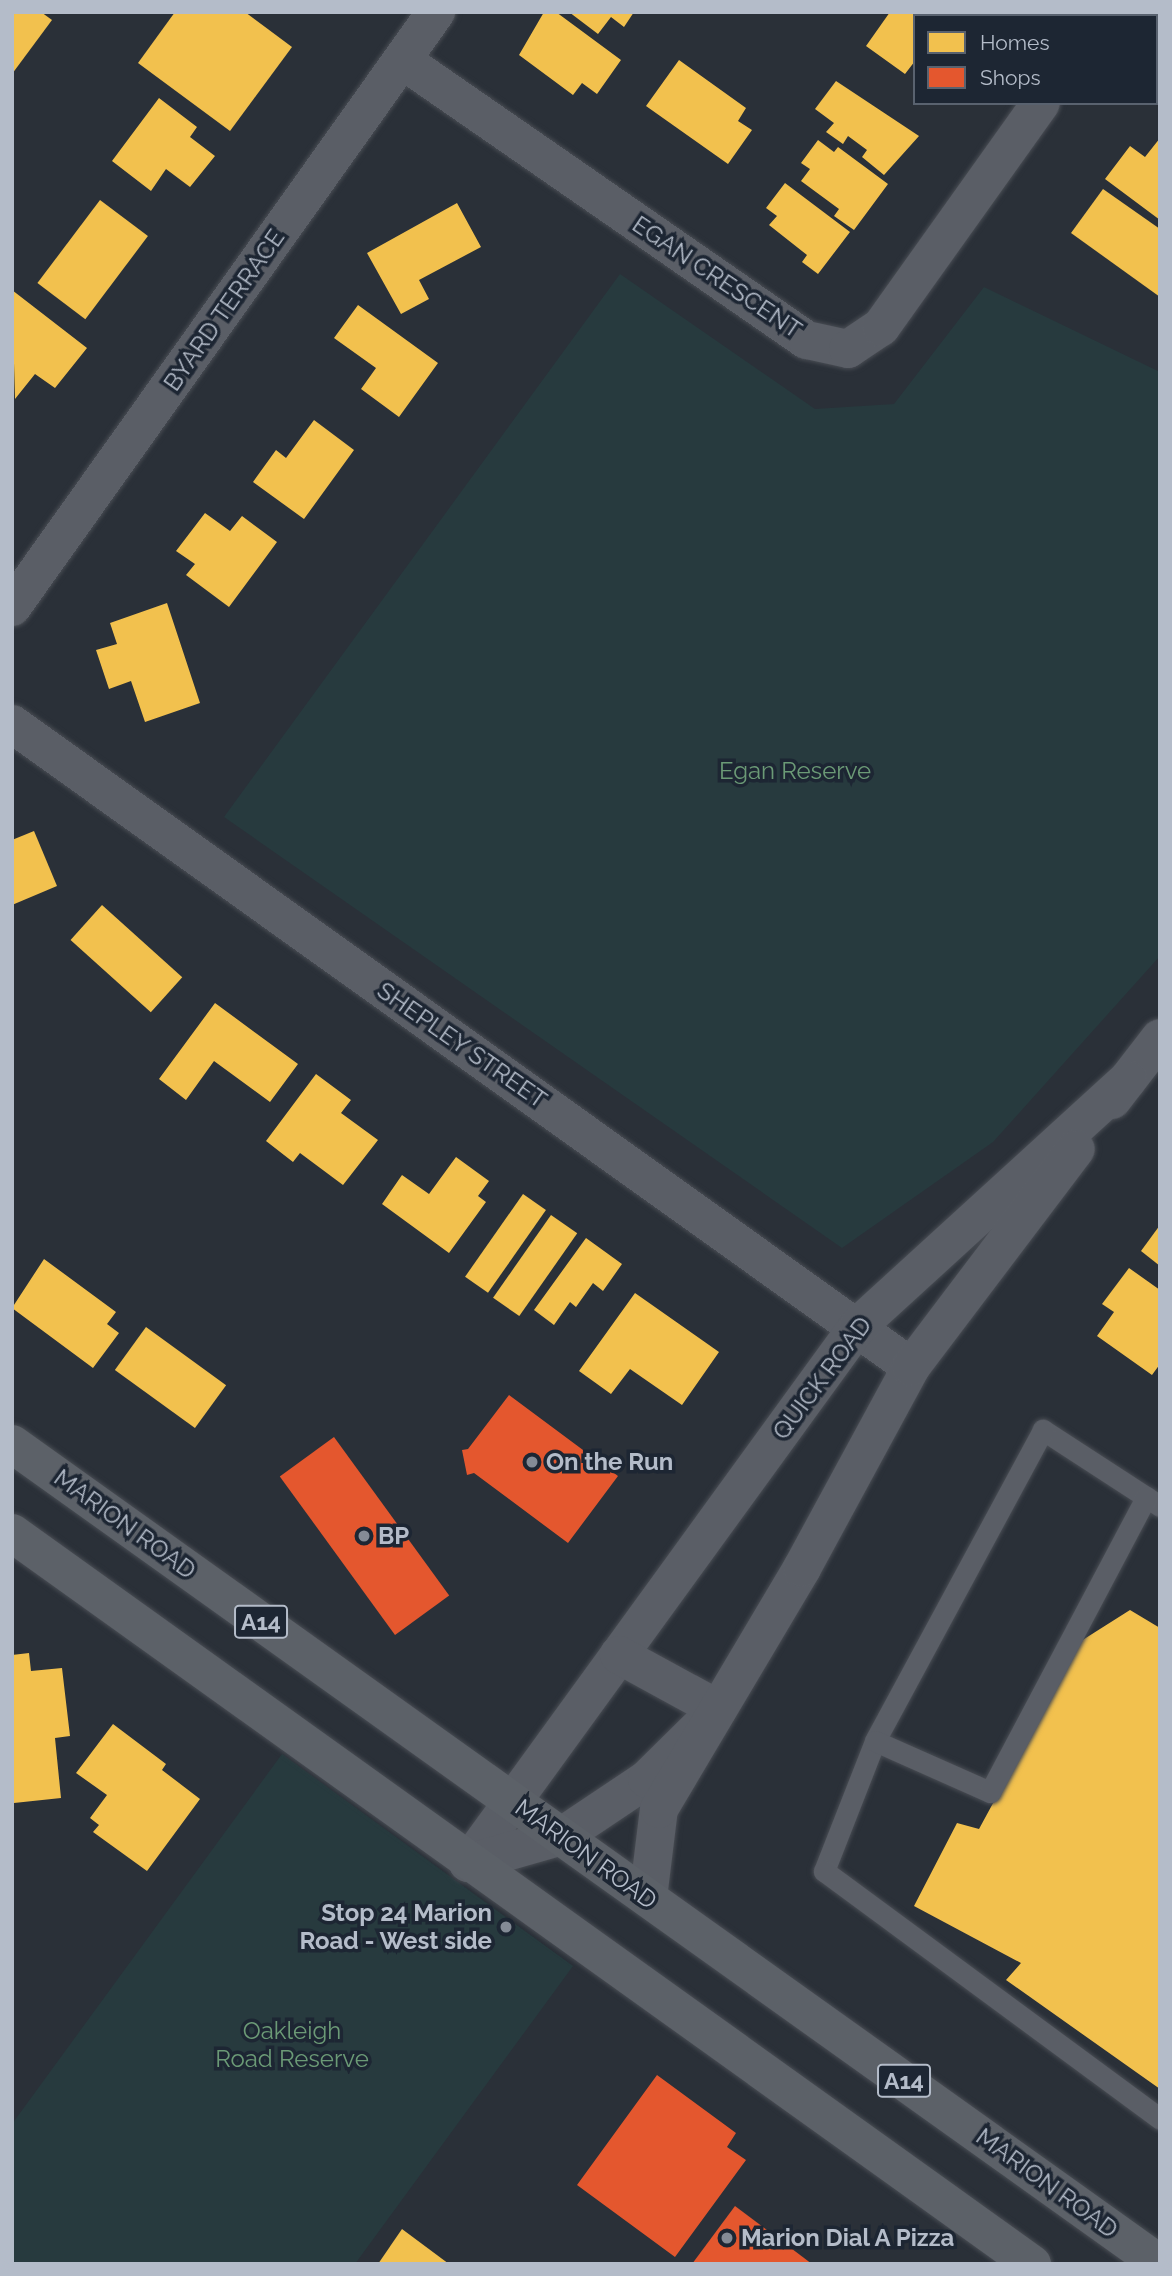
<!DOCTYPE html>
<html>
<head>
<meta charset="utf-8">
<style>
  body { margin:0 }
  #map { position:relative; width:1172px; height:2276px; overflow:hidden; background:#2a3038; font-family:Raleway,sans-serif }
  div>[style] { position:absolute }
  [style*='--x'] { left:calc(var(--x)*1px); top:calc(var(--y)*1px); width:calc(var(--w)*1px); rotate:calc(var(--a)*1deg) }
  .green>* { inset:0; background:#273a3e }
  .homes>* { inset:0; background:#f2c14e; transform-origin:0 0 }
  .shops>* { inset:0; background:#e4572e; transform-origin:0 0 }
  .roads { filter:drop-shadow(0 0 2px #484c53) drop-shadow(0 0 2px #484c53) }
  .service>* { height:21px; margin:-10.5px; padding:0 10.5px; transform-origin:10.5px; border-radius:10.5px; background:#5a5e66 }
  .minor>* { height:38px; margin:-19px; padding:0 19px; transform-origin:19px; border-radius:19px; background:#5a5e66 }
  .primary>* { height:38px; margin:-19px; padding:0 19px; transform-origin:19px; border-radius:19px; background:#5c6168 }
  .dots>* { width:19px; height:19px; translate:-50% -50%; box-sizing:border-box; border:4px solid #1d2633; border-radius:50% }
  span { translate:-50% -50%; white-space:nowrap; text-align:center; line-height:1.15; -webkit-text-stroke:7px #1d2633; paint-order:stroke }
  .shield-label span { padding:2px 5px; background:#1d2633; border:2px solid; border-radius:5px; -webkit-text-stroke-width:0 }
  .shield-label { font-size:23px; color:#b4bcc9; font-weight:700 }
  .street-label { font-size:24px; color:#b4bcc9 }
  .park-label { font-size:24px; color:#6b9a76 }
  .poi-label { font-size:24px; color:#b4bcc9; font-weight:700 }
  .left { translate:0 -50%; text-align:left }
  .right { translate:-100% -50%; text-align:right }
  .frame { position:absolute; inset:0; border:14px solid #b4bcc9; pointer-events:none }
  .legend { position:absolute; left:913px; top:14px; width:245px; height:91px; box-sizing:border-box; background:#1d2633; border:2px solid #59626f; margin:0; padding:9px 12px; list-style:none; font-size:21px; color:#b4bcc9 }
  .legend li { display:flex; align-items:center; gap:14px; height:35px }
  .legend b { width:35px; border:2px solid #59626f }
</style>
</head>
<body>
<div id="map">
  <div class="green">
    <div style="clip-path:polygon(620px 274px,815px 409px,894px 404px,984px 287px,1160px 372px,1160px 956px,993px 1142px,842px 1248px,224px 817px)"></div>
    <div style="clip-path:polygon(282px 1754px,573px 1966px,355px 2264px,12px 2264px,12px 2124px)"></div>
  </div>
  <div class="homes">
    <div style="clip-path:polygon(12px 12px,41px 12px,52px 20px,12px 74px)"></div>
    <div style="clip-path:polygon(175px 12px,245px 12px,292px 47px,230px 131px,138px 63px)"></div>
    <div style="clip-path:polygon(544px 12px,556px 12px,621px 60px,597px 94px,582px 83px,573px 95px,519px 55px)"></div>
    <div style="clip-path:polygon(569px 12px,634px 12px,624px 27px,611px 17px,598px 34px)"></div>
    <div style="clip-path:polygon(890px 12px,942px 12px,915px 16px,915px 61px,905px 74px,866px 46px)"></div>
    <div style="clip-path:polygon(679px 60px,746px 108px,738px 121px,752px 130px,728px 164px,646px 106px)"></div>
    <div style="clip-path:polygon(836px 81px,919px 136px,884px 175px,862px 157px,867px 150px,848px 136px,843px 144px,826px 132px,834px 123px,815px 109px)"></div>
    <div style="clip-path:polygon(159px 98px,197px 127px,190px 137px,215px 156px,190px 187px,166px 169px,151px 191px,112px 161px)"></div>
    <div style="clip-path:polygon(1160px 138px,1160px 220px,1105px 179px,1130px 146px,1145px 157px)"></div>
    <div style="clip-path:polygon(818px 140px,834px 152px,838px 147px,888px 184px,854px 230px,834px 216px,839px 209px,801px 181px,810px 169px,801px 163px)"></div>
    <div style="clip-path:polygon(785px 183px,850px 232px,818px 274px,802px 262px,807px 255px,769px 225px,777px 216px,766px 208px)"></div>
    <div style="clip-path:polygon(1103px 189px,1160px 229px,1160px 297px,1071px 233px)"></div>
    <div style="left:100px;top:200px;width:60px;height:104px;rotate:37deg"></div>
    <div style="clip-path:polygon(457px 203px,481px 247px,419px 280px,429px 299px,401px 314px,367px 253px)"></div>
    <div style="clip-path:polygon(12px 290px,87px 348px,55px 388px,35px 374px,15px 399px)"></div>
    <div style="clip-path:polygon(358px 305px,438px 363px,399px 417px,361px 389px,376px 368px,334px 338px)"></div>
    <div style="clip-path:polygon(314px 420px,354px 450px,304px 519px,253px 482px,276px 450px,286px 458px)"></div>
    <div style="clip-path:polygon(205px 513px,230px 531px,242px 516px,277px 542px,229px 607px,186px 575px,195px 564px,176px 551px)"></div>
    <div style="clip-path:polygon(167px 603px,200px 703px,145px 722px,131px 681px,109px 689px,96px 650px,117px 644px,110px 623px)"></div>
    <div style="clip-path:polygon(34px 831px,57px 886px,12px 905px,12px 840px)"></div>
    <div style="left:102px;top:905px;width:108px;height:47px;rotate:42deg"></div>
    <div style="clip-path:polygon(215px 1003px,298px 1064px,270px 1102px,214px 1061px,186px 1100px,159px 1079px)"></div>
    <div style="clip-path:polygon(316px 1074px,351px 1100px,341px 1113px,378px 1140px,343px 1185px,300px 1153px,293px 1162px,266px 1141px)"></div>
    <div style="clip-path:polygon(456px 1157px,489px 1181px,478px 1196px,486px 1202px,449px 1253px,382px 1204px,402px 1175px,429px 1194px)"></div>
    <div style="left:523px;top:1194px;width:28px;height:101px;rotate:35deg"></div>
    <div style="left:551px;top:1215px;width:32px;height:101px;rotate:35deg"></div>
    <div style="clip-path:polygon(1160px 1225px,1160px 1266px,1141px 1251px)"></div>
    <div style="clip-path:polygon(586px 1238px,622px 1264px,603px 1291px,593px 1283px,576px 1307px,570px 1302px,554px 1325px,534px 1310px)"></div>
    <div style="clip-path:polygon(44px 1259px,116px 1312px,107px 1324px,119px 1333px,93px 1368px,12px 1308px)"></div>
    <div style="clip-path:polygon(1129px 1268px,1160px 1290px,1160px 1364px,1152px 1375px,1097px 1336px,1114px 1312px,1102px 1304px)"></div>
    <div style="clip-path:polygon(635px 1293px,719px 1352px,682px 1405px,630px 1369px,611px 1394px,579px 1371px)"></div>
    <div style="left:146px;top:1327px;width:99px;height:53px;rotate:36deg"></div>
    <div style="clip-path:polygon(1130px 1610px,1160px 1628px,1160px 2089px,1006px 1980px,1021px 1963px,914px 1906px,957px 1823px,979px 1829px,1081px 1641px)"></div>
    <div style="clip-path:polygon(29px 1653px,31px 1671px,62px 1668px,70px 1736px,55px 1738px,61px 1798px,14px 1803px,12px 1655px)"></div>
    <div style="clip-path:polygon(113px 1724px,166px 1764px,162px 1770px,200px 1799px,147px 1871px,93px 1832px,99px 1825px,90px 1818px,107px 1795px,76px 1773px)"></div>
    <div style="clip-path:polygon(402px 2229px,449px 2264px,378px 2264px)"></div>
  </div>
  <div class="shops">
    <div style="clip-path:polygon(509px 1395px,618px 1476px,568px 1543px,474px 1473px,467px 1475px,462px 1450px,468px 1449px)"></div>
    <div style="left:334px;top:1437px;width:196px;height:67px;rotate:54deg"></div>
    <div style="clip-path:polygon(657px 2075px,736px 2133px,727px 2147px,746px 2160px,675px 2257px,577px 2185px)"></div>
    <div style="clip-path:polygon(735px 2206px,812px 2264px,692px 2264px)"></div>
  </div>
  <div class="roads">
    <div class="service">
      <div style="--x:1160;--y:1506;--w:140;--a:-147"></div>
      <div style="--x:1043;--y:1430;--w:353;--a:118.4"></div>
      <div style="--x:875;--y:1741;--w:140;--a:111.4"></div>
      <div style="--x:824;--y:1871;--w:418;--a:36.4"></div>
      <div style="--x:875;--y:1741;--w:126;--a:23.9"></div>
      <div style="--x:990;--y:1792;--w:334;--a:-62.1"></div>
    </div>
    <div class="minor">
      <div style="--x:1103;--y:16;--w:4;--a:-63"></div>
      <div style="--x:402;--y:60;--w:492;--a:34.7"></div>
      <div style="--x:807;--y:340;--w:42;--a:12.4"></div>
      <div style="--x:848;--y:349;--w:40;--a:-34"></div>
      <div style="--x:881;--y:327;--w:275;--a:-54.5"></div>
      <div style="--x:12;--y:607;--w:731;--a:-54.53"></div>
      <div style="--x:12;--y:724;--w:1105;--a:35.57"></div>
      <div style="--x:1112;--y:1100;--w:78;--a:-52.3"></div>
      <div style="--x:468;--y:1863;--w:664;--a:-54.01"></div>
      <div style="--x:858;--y:1326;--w:365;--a:-42.4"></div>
      <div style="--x:468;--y:1863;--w:98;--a:-16"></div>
      <div style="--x:562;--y:1836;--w:102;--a:-33.8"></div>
      <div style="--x:647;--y:1779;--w:100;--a:-44.6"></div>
      <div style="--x:718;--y:1709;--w:113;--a:-151.4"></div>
      <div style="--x:648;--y:1898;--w:90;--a:-83"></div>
      <div style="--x:659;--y:1809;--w:280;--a:-59.3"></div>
      <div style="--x:802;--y:1568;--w:229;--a:-61.5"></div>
      <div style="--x:911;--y:1367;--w:273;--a:-52.9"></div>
    </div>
    <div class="primary">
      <div style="--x:12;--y:1444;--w:1411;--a:35.54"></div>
      <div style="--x:12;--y:1533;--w:1255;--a:35.63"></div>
    </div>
  </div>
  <div class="dots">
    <div style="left:532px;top:1462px;background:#848b96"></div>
    <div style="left:364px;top:1536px;background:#848b96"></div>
    <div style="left:506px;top:1927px;background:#848b96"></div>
    <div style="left:727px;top:2238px;background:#848b96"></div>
  </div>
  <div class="shield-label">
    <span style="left:261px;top:1622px">A14</span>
    <span style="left:904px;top:2081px">A14</span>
  </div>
  <div class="street-label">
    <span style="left:717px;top:277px;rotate:34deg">EGAN CRESCENT</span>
    <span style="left:224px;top:310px;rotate:-55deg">BYARD TERRACE</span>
    <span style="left:462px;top:1045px;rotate:35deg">SHEPLEY STREET</span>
    <span style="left:822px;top:1378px;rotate:-53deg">QUICK ROAD</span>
    <span style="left:125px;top:1524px;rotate:36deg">MARION ROAD</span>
    <span style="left:586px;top:1854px;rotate:36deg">MARION ROAD</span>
    <span style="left:1047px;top:2183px;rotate:36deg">MARION ROAD</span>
  </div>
  <div class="park-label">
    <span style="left:795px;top:771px">Egan Reserve</span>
    <span style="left:292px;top:2045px">Oakleigh<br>Road Reserve</span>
  </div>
  <div class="poi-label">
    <span class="left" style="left:546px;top:1462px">On the Run</span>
    <span class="left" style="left:378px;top:1536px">BP</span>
    <span class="right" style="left:492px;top:1927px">Stop 24 Marion<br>Road - West side</span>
    <span class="left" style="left:741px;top:2238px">Marion Dial A Pizza</span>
  </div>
  <div class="frame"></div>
  <ul class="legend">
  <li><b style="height:19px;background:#f2c14e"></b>Homes</li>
  <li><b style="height:19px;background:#e4572e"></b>Shops</li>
  </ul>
</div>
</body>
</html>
